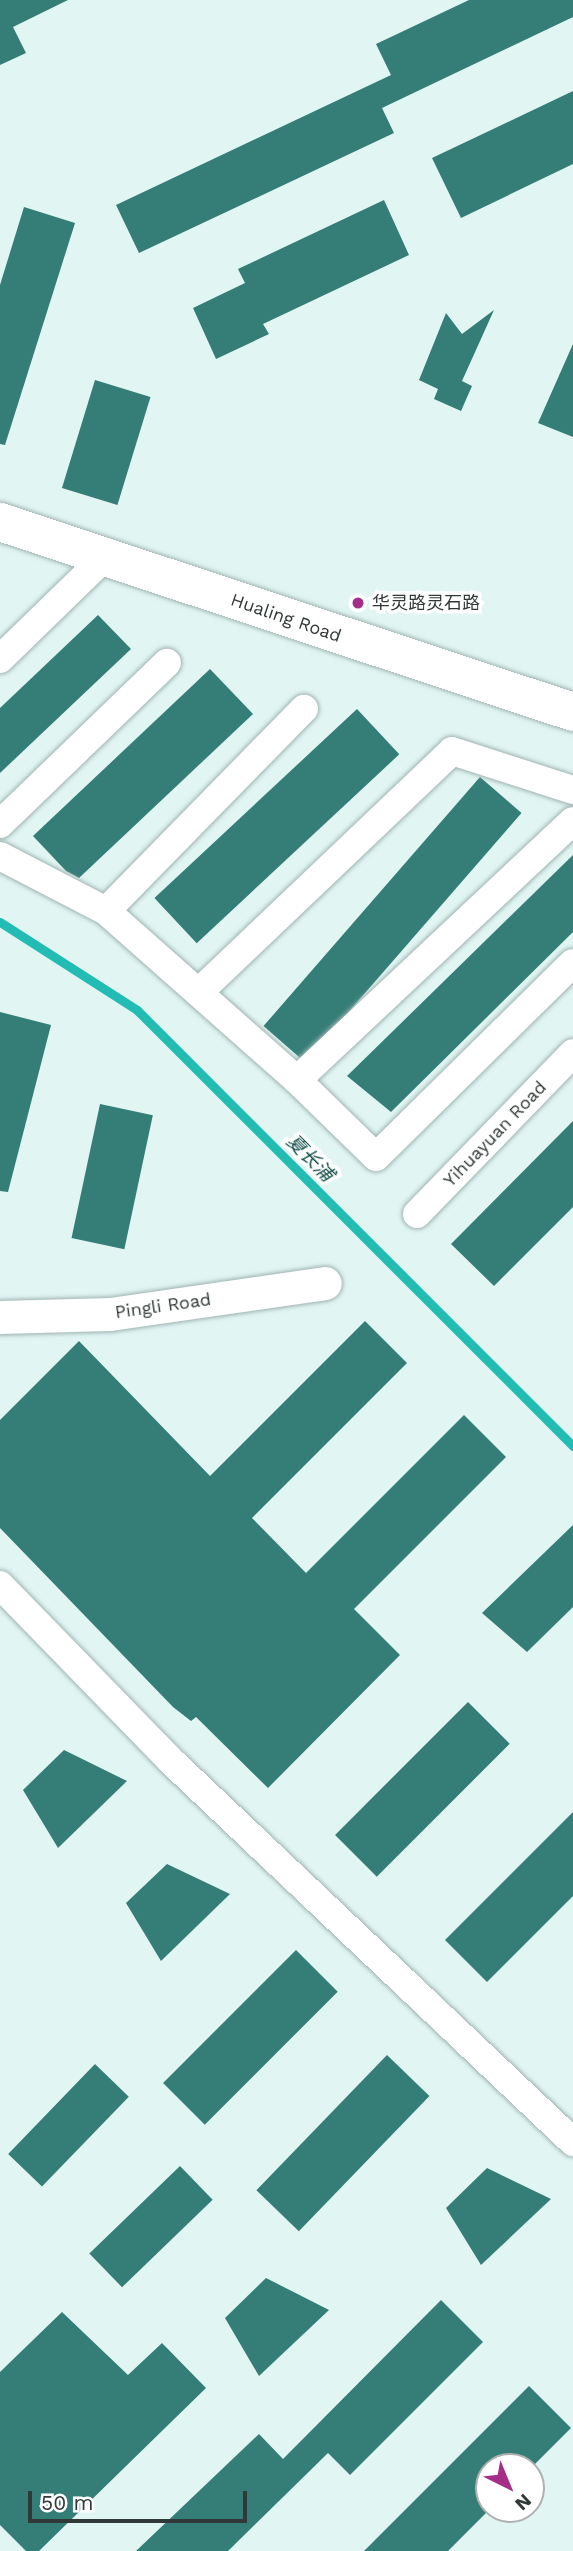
<!DOCTYPE html>
<html>
<head>
<meta charset="utf-8">
<style>
  body { margin:0 }
  #map { position:relative; width:573px; height:2551px; overflow:hidden; background:#e1f6f3; font-family:"Work Sans","Noto Sans SC",sans-serif }
  div>[style] { position:absolute }
  [style*='--x'] { left:calc(var(--x)*1px); top:calc(var(--y)*1px); width:calc(var(--w)*1px); rotate:calc(var(--a)*1deg) }
  .stream>* { height:9px; margin:-4.5px; padding:0 4.5px; transform-origin:4.5px; border-radius:4.5px; background:#22bcb4 }
  .building>* { inset:0; background:#357d77; transform-origin:0 0 }
  .roads { filter:drop-shadow(0 0 2px #a0b4b2) drop-shadow(0 0 2px #a0b4b2) }
  .minor>* { height:28px; margin:-14px; padding:0 14px; transform-origin:14px; border-radius:14px; background:#fff }
  .tertiary>* { height:33px; margin:-16.5px; padding:0 16.5px; transform-origin:16.5px; border-radius:16.5px; background:#fff }
  .secondary>* { height:38px; margin:-19px; padding:0 19px; transform-origin:19px; border-radius:19px; background:#fff }
  .dots>* { width:19px; height:19px; translate:-50% -50%; box-sizing:border-box; border:4px solid #fff; border-radius:50% }
  span { translate:-50% -50%; white-space:nowrap; text-align:center; line-height:1.15; -webkit-text-stroke:7px #fff; paint-order:stroke }
  .poi-label { font-size:18px; color:#313938 }
  .left { translate:0 -50%; text-align:left }
  .street-label { font-size:18px; color:#313938 }
  .water-label { font-size:19px; color:#134f4b; font-style:italic }
  .north { position:absolute; left:475px; top:2453px; width:70px; height:70px; box-sizing:border-box; background:#fff; border:2px solid #adb0af; border-radius:50%; rotate:137deg; font-size:19px; font-weight:700; line-height:28px; text-align:center; color:#313938 }
  .north::after { content:''; display:block; margin:auto; width:24px; height:32px; background:#a42f89; clip-path:polygon(50% 0,100% 100%,50% 72%,0 100%) }
  .scale { position:absolute; left:28px; top:2491px; width:219px; height:32px; box-sizing:border-box; border:4px solid #313938; border-top:0; padding-left:9px; font-size:21px; line-height:24px; white-space:nowrap; color:#313938; -webkit-text-stroke:5px #fff; paint-order:stroke }
</style>
</head>
<body>
<div id="map">
  <div class="stream">
    <div style="--x:0;--y:922;--w:163;--a:32.7"></div>
    <div style="--x:137;--y:1010;--w:617;--a:45"></div>
  </div>
  <div class="building">
    <div style="clip-path:polygon(0 0,68px 0,13px 27px,26px 53px,0 65px)"></div>
    <div style="clip-path:polygon(469px 0,573px 0,573px 17px,382px 108px,394px 133px,139px 253px,116px 205px,391px 75px,376px 44px)"></div>
    <div style="clip-path:polygon(573px 91px,573px 164px,461px 218px,432px 158px)"></div>
    <div style="clip-path:polygon(384px 200px,409px 255px,263px 324px,269px 334px,216px 359px,193px 308px,245px 283px,238px 269px)"></div>
    <div style="clip-path:polygon(24px 207px,75px 223px,5px 445px,0 444px,0 285px)"></div>
    <div style="clip-path:polygon(494px 310px,462px 381px,472px 386px,461px 411px,434px 399px,438px 389px,419px 380px,446px 313px,462px 334px)"></div>
    <div style="clip-path:polygon(573px 344px,573px 437px,538px 423px)"></div>
    <div style="left:95px;top:380px;width:58px;height:113px;rotate:17deg"></div>
    <div style="clip-path:polygon(98px 615px,131px 649px,0 773px,0 708px)"></div>
    <div style="clip-path:polygon(210px 669px,253px 714px,79px 878px,66px 871px,33px 836px)"></div>
    <div style="left:357px;top:709px;width:62px;height:277px;rotate:47deg"></div>
    <div style="left:480px;top:777px;width:55px;height:330px;rotate:41deg"></div>
    <div style="clip-path:polygon(573px 855px,573px 932px,391px 1112px,347px 1076px)"></div>
    <div style="clip-path:polygon(0 1012px,51px 1025px,8px 1192px,0 1191px)"></div>
    <div style="left:100px;top:1104px;width:54px;height:137px;rotate:12deg"></div>
    <div style="clip-path:polygon(573px 1121px,573px 1207px,494px 1286px,451px 1244px)"></div>
    <div style="clip-path:polygon(365px 1321px,407px 1363px,252px 1518px,306px 1573px,464px 1415px,506px 1457px,354px 1609px,400px 1655px,268px 1788px,196px 1717px,191px 1721px,173px 1707px,0 1528px,0 1420px,79px 1341px,210px 1476px)"></div>
    <div style="clip-path:polygon(573px 1525px,573px 1607px,527px 1652px,482px 1613px)"></div>
    <div style="left:468px;top:1702px;width:59px;height:188px;rotate:45deg"></div>
    <div style="clip-path:polygon(64px 1750px,127px 1781px,58px 1848px,23px 1790px)"></div>
    <div style="clip-path:polygon(573px 1812px,573px 1896px,487px 1982px,445px 1940px)"></div>
    <div style="clip-path:polygon(167px 1864px,230px 1894px,161px 1961px,126px 1903px)"></div>
    <div style="left:296px;top:1950px;width:59px;height:188px;rotate:45deg"></div>
    <div style="left:387px;top:2055px;width:59px;height:188px;rotate:44deg"></div>
    <div style="left:95px;top:2064px;width:47px;height:125px;rotate:44deg"></div>
    <div style="left:180px;top:2166px;width:47px;height:126px;rotate:46deg"></div>
    <div style="clip-path:polygon(487px 2168px,551px 2199px,481px 2265px,446px 2208px)"></div>
    <div style="clip-path:polygon(266px 2278px,329px 2310px,259px 2376px,225px 2318px)"></div>
    <div style="clip-path:polygon(441px 2300px,483px 2342px,350px 2475px,328px 2453px,228px 2551px,136px 2551px,259px 2434px,283px 2459px)"></div>
    <div style="clip-path:polygon(62px 2312px,128px 2375px,162px 2343px,206px 2388px,39px 2551px,26px 2551px,0 2525px,0 2372px)"></div>
    <div style="clip-path:polygon(529px 2386px,571px 2428px,531px 2468px,489px 2467px,490px 2509px,448px 2551px,364px 2551px)"></div>
  </div>
  <div class="roads">
    <div class="minor">
      <div style="--x:0;--y:659;--w:148;--a:-44.2"></div>
      <div style="--x:0;--y:824;--w:232;--a:-44"></div>
      <div style="--x:0;--y:856;--w:119;--a:27.4"></div>
      <div style="--x:106;--y:911;--w:255;--a:41.5"></div>
      <div style="--x:297;--y:1080;--w:378;--a:-43.2"></div>
      <div style="--x:106;--y:911;--w:283;--a:-45.6"></div>
      <div style="--x:199;--y:992;--w:349;--a:-43.6"></div>
      <div style="--x:452;--y:751;--w:127;--a:17.9"></div>
      <div style="--x:297;--y:1080;--w:110;--a:44.3"></div>
      <div style="--x:376;--y:1157;--w:276;--a:-44.6"></div>
      <div style="--x:417;--y:1214;--w:224;--a:-45.9"></div>
      <div style="--x:0;--y:1585;--w:243;--a:45.8"></div>
      <div style="--x:169;--y:1759;--w:557;--a:43.47"></div>
    </div>
    <div class="tertiary">
      <div style="--x:0;--y:1317;--w:110;--a:-1.6"></div>
      <div style="--x:110;--y:1314;--w:217;--a:-8.2"></div>
    </div>
    <div class="secondary">
      <div style="--x:0;--y:522;--w:604;--a:18.34"></div>
    </div>
  </div>
  <div class="dots">
    <div style="left:358px;top:603px;background:#a42f89"></div>
  </div>
  <div class="poi-label">
    <span class="left" style="left:372px;top:603px">华灵路灵石路</span>
  </div>
  <div class="street-label">
    <span style="left:286px;top:618px;rotate:19deg">Hualing Road</span>
    <span style="left:495px;top:1134px;rotate:-46deg">Yihuayuan Road</span>
    <span style="left:163px;top:1306px;rotate:-8deg">Pingli Road</span>
  </div>
  <div class="water-label">
    <span style="left:310px;top:1158px;rotate:45deg">夏长浦</span>
  </div>
  <div class="north">N</div>
  <div class="scale">50 m</div>
</div>
</body>
</html>
